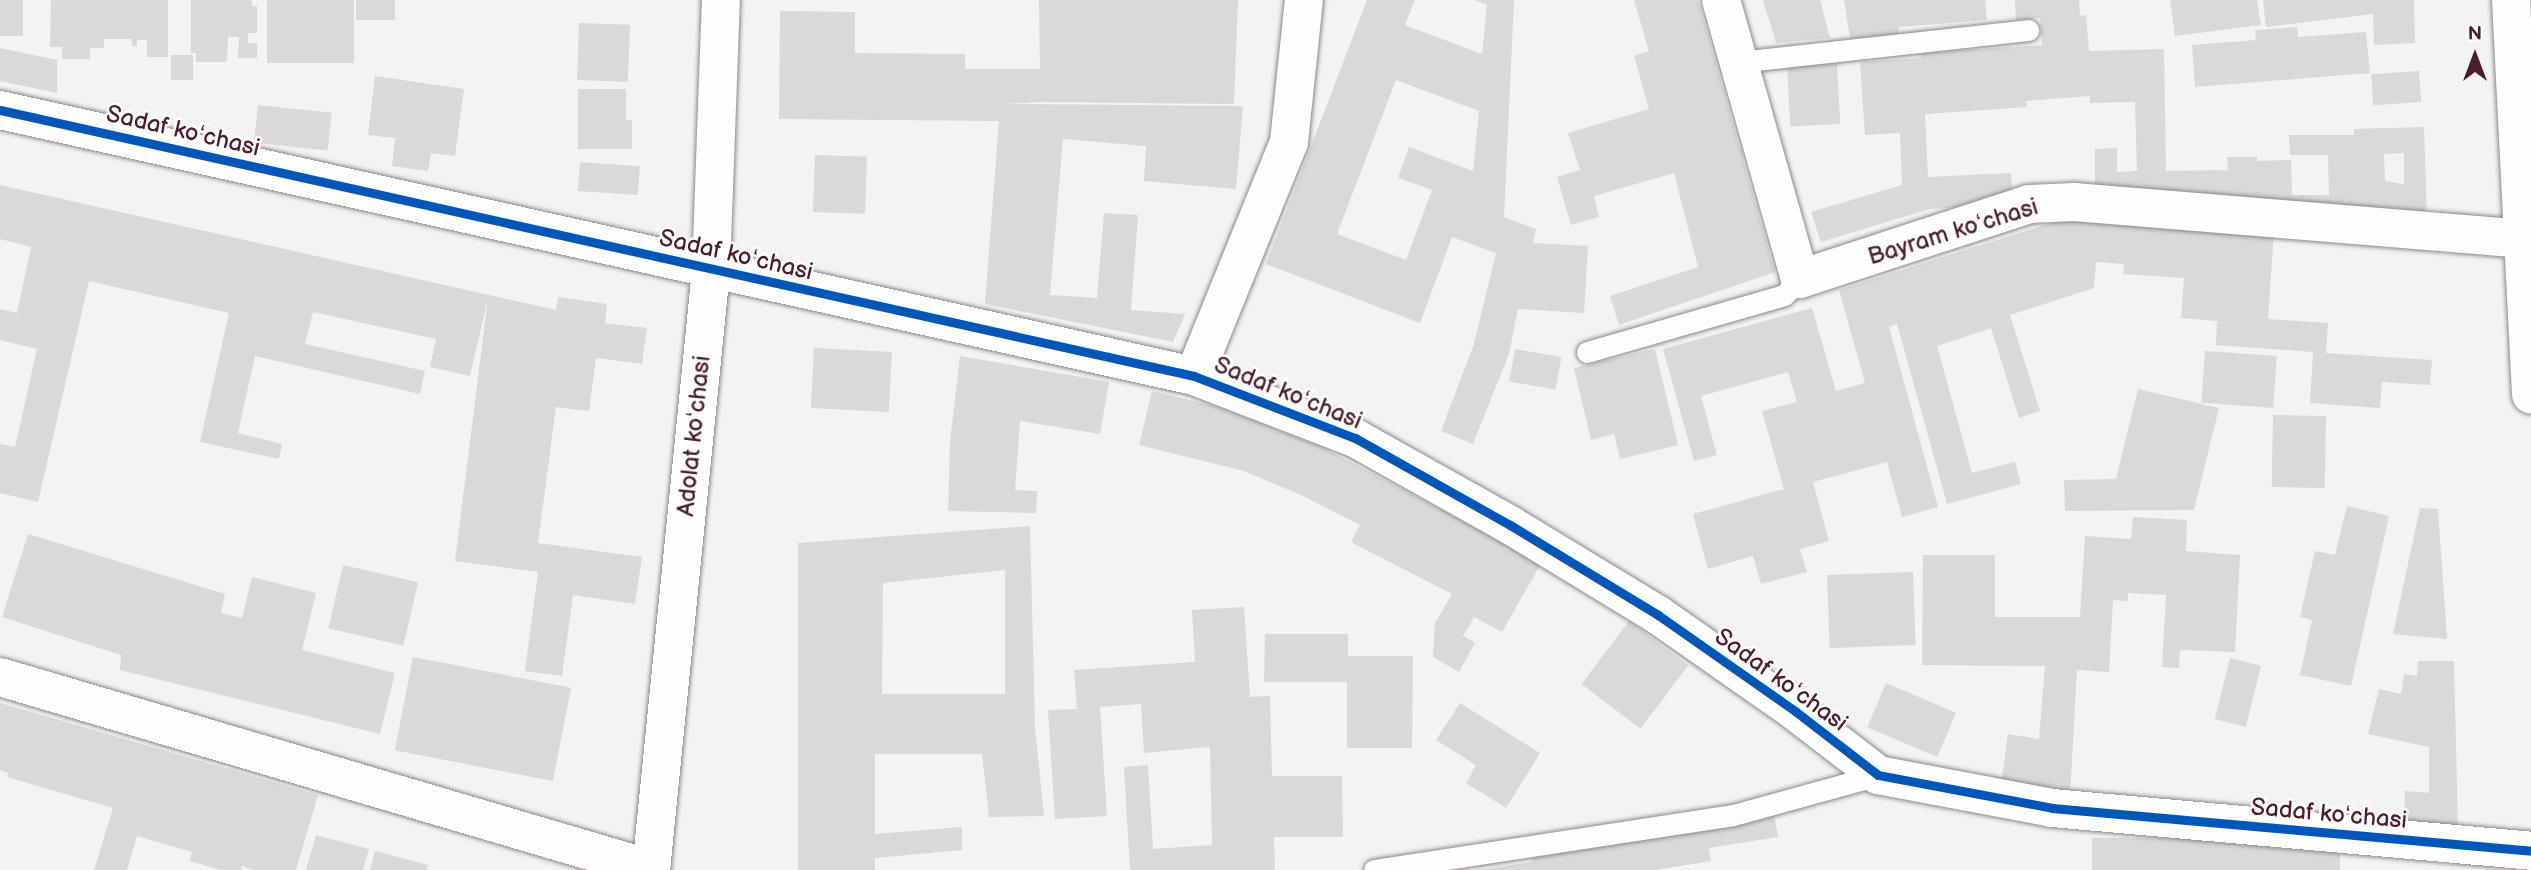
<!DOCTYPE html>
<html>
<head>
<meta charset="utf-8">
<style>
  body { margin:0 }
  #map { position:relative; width:2531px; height:870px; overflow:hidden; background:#f3f3f3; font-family:"Balsamiq Sans",sans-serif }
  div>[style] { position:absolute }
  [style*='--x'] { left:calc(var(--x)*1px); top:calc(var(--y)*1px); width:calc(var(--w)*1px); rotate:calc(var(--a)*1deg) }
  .building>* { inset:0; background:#dad8d9; transform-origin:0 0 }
  .roads { filter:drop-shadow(0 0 2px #8e8688) drop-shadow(0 0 2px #8e8688) }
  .lane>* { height:21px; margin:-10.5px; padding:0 10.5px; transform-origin:10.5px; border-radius:10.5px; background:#fdfdfd }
  .street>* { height:38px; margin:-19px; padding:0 19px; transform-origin:19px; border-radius:19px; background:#fdfdfd }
  .secondary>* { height:38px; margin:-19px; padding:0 19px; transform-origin:19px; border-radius:19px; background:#fdfdfd }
  .cycleway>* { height:9px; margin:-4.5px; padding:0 4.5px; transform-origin:4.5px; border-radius:4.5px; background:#0057b8 }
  span { translate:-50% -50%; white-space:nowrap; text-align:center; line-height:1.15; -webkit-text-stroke:5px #fff; paint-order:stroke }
  .street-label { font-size:24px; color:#4a1f2b }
  .north { position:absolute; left:2440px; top:21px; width:70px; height:70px; -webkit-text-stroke:5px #fff; paint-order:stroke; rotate:0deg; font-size:19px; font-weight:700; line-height:28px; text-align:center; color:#4a1f2b }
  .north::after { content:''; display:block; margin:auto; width:24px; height:32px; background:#4a1f2b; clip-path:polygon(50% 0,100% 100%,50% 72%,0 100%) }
</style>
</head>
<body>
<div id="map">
  <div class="building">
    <div style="left:0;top:0;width:23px;height:36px"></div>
    <div style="clip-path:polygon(51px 0,168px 0,168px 57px,147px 57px,147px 40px,137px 40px,137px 46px,132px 46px,132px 39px,104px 39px,104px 48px,90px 48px,90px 59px,62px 59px,62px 47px,50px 47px)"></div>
    <div style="clip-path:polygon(191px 0,252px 0,252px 6px,257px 6px,257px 33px,248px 33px,248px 43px,257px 43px,257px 58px,238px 58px,239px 37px,228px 37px,227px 62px,196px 62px,196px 53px,191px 53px)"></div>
    <div style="left:267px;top:0;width:87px;height:63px"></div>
    <div style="left:356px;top:0;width:39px;height:20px"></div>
    <div style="clip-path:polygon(1039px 0,1238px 0,1234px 104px,1040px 102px,1006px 104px,1243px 106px,1236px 189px,1144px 181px,1146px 146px,1063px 139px,1050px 295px,1097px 298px,1104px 213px,1138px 215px,1131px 310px,1185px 314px,1173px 342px,985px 304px,999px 121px,779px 119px,780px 11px,855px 12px,855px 53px,965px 54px,965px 69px,1040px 69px)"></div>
    <div style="clip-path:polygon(evenodd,1367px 0,1415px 0,1405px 25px,1482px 54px,1487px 5px,1475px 0,1514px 0,1504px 217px,1536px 229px,1533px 243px,1588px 246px,1584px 313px,1518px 309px,1509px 354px,1473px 444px,1441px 431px,1474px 344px,1496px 253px,1452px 237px,1420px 323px,1266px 264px,1367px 0,1396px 80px,1479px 111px,1473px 171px,1409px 147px,1398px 178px,1432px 190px,1406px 260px,1337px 234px,1396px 80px)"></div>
    <div style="clip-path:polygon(1634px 0,1698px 0,1775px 272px,1619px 325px,1610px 296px,1698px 267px,1674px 173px,1594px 196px,1599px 217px,1571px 225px,1557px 177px,1580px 170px,1568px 133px,1649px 109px,1634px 56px,1649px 51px)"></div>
    <div style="clip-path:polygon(1763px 0,1820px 0,1830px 38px,1776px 43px)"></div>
    <div style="clip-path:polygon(1844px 0,1985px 0,1987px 20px,1899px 27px,1899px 34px,1850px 38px)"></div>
    <div style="clip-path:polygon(evenodd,2015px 0,2079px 0,2080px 16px,2086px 15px,2089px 51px,2164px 49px,2166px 171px,2228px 170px,2227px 157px,2257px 157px,2257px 161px,2291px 160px,2292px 195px,2329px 195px,2328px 155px,2290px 155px,2289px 135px,2354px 135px,2354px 129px,2424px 127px,2427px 217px,2095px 199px,2095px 149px,2117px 148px,2117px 172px,2137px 171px,2135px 102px,2090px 103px,2090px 96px,2026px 101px,2027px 107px,1925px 114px,1928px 177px,2011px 173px,2013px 204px,1930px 209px,1821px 242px,1811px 212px,1902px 185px,1900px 133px,1865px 135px,1860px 62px,1921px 58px,1921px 53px,2042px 45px,2040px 18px,2016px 20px,2015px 0,2404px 153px,2404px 184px,2385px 181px,2384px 154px,2404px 153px)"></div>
    <div style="clip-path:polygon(2170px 0,2257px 0,2261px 25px,2175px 36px)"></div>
    <div style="clip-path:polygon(2263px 0,2414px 0,2415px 43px,2374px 45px,2373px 14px,2266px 27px)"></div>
    <div style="left:579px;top:23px;width:51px;height:57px;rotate:2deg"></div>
    <div style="clip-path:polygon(2297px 27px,2298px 37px,2366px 32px,2370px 73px,2195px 87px,2192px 45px,2256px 40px,2255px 30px)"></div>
    <div style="clip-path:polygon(0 48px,57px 60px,57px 93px,0 81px)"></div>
    <div style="left:171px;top:55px;width:22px;height:25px"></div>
    <div style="left:1837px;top:63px;width:61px;height:50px;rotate:87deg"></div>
    <div style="left:2419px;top:71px;width:31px;height:48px;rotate:86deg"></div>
    <div style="clip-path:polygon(375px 76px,464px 89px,455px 156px,431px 153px,428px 171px,392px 166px,395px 138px,368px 135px)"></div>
    <div style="clip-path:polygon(578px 89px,626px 89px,626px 120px,632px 120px,632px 149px,578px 149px)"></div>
    <div style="left:258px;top:105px;width:74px;height:38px;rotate:6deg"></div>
    <div style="left:815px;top:155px;width:52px;height:57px;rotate:2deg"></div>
    <div style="left:580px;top:162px;width:60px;height:29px;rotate:4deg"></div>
    <div style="clip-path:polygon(0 185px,556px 310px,558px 297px,607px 304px,605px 323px,647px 328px,642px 364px,596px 358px,589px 411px,556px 407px,538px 543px,642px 557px,635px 604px,573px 595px,562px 676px,525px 671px,538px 572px,455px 561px,488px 298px,470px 376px,430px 367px,436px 339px,313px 312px,305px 344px,425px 371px,420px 394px,255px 356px,238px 433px,282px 444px,279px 459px,200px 442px,229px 313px,89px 281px,38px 502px,0 493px,0 444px,15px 447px,37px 349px,0 340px,0 309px,17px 313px,31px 247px,0 239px)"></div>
    <div style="clip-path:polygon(2064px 219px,2274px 232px,2268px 319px,2328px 323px,2326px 353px,2432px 360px,2430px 385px,2382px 382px,2380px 408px,2310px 403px,2313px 352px,2216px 345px,2217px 321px,2181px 318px,2184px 278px,2123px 274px,2124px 264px,2096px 262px,2094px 288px,2010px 315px,2040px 411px,2019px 418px,1991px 328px,1937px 346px,1972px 473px,2015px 462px,2021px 484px,1947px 504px,1897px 324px,1889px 327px,1938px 507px,1902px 517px,1887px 462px,1813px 482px,1829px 541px,1800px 549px,1807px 572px,1761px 584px,1753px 556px,1708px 569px,1693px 514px,1784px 489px,1762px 411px,1797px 402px,1788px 372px,1701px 396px,1717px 455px,1694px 461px,1663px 349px,1812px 308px,1836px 391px,1865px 383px,1839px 290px)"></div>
    <div style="left:814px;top:348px;width:78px;height:60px;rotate:3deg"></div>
    <div style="left:1515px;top:349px;width:47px;height:33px;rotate:10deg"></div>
    <div style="clip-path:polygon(1655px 349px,1678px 445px,1620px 459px,1614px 434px,1591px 440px,1574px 368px)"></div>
    <div style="left:2205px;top:351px;width:72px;height:52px;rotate:4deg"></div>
    <div style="clip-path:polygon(960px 356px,1109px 382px,1100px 434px,1020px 421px,1015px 490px,1037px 491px,1036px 513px,948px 511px,950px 442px)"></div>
    <div style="clip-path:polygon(2138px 389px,2219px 408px,2194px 510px,2065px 511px,2064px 480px,2116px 479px)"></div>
    <div style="clip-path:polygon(1152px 391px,1218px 407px,1323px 448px,1542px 562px,1502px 632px,1474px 617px,1463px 636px,1475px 643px,1459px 672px,1433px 657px,1435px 623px,1452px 594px,1351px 542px,1360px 525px,1301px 495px,1244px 471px,1139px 445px)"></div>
    <div style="left:2273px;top:415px;width:53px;height:72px;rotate:1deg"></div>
    <div style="clip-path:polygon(2347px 506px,2389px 516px,2351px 686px,2300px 675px,2312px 620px,2300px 617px,2315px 551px,2335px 555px)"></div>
    <div style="clip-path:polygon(2420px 508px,2438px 509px,2447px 639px,2393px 634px)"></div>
    <div style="clip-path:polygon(2133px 517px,2187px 520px,2186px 551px,2240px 555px,2235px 652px,2180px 650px,2179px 668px,2162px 667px,2166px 595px,2128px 593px,2128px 601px,2113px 600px,2109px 672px,2077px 670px,2070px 796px,2001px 784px,2008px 734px,2039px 739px,2045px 666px,1922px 665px,1923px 555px,1995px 555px,1995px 617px,2080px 617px,2085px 536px,2131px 539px)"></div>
    <div style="clip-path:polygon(evenodd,1030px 526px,1035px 728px,1044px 816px,989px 817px,982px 754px,875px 754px,875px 834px,962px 827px,962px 850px,875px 858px,875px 870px,798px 870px,798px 543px,1030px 526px,1005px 570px,1005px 694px,882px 694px,883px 583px,1005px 570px)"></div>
    <div style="clip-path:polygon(28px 534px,225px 594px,221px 613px,242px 618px,252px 577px,316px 593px,302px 650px,395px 673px,380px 734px,120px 670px,121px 655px,2px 617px)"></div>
    <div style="left:343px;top:565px;width:77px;height:65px;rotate:13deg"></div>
    <div style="left:1913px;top:572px;width:73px;height:86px;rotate:88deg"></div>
    <div style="clip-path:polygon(1244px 607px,1250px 697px,1270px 696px,1272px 776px,1342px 776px,1343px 837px,1274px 837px,1275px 870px,1130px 870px,1124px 767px,1148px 765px,1153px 849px,1212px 845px,1210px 747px,1144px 753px,1141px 704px,1100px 707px,1107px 816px,1055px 819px,1048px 710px,1077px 709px,1074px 670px,1195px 662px,1192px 610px)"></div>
    <div style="left:1629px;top:621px;width:74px;height:79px;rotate:37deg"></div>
    <div style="clip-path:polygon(1265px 634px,1348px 634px,1348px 656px,1413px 656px,1412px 748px,1347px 748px,1347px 682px,1264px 682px)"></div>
    <div style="left:413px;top:657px;width:161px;height:95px;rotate:11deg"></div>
    <div style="left:2230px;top:658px;width:32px;height:63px;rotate:14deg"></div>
    <div style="clip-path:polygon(2418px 661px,2454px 661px,2458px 830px,2404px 823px,2405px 791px,2429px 793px,2429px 747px,2368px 734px,2379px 689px,2401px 694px,2404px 674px,2417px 676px)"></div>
    <div style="left:1886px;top:683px;width:76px;height:48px;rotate:23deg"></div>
    <div style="clip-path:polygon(0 703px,318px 795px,296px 870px,254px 870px,242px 866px,241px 870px,221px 870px,190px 861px,192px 852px,137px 836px,127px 870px,94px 870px,113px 808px,7px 777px,8px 773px,0 770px)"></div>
    <div style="clip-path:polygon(1460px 703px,1540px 753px,1506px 808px,1466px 783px,1476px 765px,1436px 740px)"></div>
    <div style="clip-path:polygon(1774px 815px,1778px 837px,1709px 848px,1711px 861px,1655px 870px,1479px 870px,1532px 862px,1531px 853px)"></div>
    <div style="clip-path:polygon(316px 835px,369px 849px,363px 870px,306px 870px)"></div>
    <div style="left:2340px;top:838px;width:32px;height:248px;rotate:90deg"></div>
    <div style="clip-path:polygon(375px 851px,428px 865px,427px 870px,370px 870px)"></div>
  </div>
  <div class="roads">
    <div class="lane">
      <div style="--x:1739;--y:62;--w:291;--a:-6.3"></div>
      <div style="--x:1587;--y:352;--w:205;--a:-16.1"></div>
      <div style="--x:1784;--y:295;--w:23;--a:-45"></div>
      <div style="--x:1374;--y:870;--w:363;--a:-8.7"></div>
      <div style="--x:1733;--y:815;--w:150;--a:-15.4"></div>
    </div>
    <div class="street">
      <div style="--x:1721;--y:0;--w:290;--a:74.2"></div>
      <div style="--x:1800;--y:279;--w:241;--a:-18.1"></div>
      <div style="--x:2029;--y:204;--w:46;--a:-2.5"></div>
      <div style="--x:2075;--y:202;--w:451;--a:4.7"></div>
      <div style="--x:0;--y:110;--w:1223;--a:12.56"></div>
      <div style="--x:1194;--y:376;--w:173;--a:21.1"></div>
      <div style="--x:1355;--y:438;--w:178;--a:29.3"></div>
      <div style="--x:1510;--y:525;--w:173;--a:31.3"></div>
      <div style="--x:1658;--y:615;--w:167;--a:35"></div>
      <div style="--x:1795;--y:711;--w:105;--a:37.6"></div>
      <div style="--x:1878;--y:775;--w:177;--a:10.7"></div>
      <div style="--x:2052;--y:808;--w:481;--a:5.1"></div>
      <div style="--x:1194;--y:376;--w:253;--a:-67.9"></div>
      <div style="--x:1289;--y:142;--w:143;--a:-84"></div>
      <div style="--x:0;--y:677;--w:679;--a:16.43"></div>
    </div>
    <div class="secondary">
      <div style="--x:2511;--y:0;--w:395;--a:87.1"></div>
      <div style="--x:651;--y:870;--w:603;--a:-84.29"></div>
      <div style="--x:711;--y:270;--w:270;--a:-87.9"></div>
    </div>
  </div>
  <div class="cycleway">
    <div style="--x:0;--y:110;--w:1223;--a:12.56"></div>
    <div style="--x:1194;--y:376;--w:173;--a:21.1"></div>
    <div style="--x:1355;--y:438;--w:178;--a:29.3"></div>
    <div style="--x:1510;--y:525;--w:173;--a:31.3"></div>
    <div style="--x:1658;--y:615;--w:167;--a:35"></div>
    <div style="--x:1795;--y:711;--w:105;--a:37.6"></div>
    <div style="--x:1878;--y:775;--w:177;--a:10.7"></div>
    <div style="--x:2052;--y:808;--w:481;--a:5.1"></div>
  </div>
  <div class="street-label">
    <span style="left:183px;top:131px;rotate:13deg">Sadaf koʻchasi</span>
    <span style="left:1953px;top:232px;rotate:-17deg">Bayram koʻchasi</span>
    <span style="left:736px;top:255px;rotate:13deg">Sadaf koʻchasi</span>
    <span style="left:1288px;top:393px;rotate:22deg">Sadaf koʻchasi</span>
    <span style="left:694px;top:436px;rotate:-84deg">Adolat koʻchasi</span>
    <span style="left:1781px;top:680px;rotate:36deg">Sadaf koʻchasi</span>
    <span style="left:2329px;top:814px;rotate:5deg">Sadaf koʻchasi</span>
  </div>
  <div class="north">N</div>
</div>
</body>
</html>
